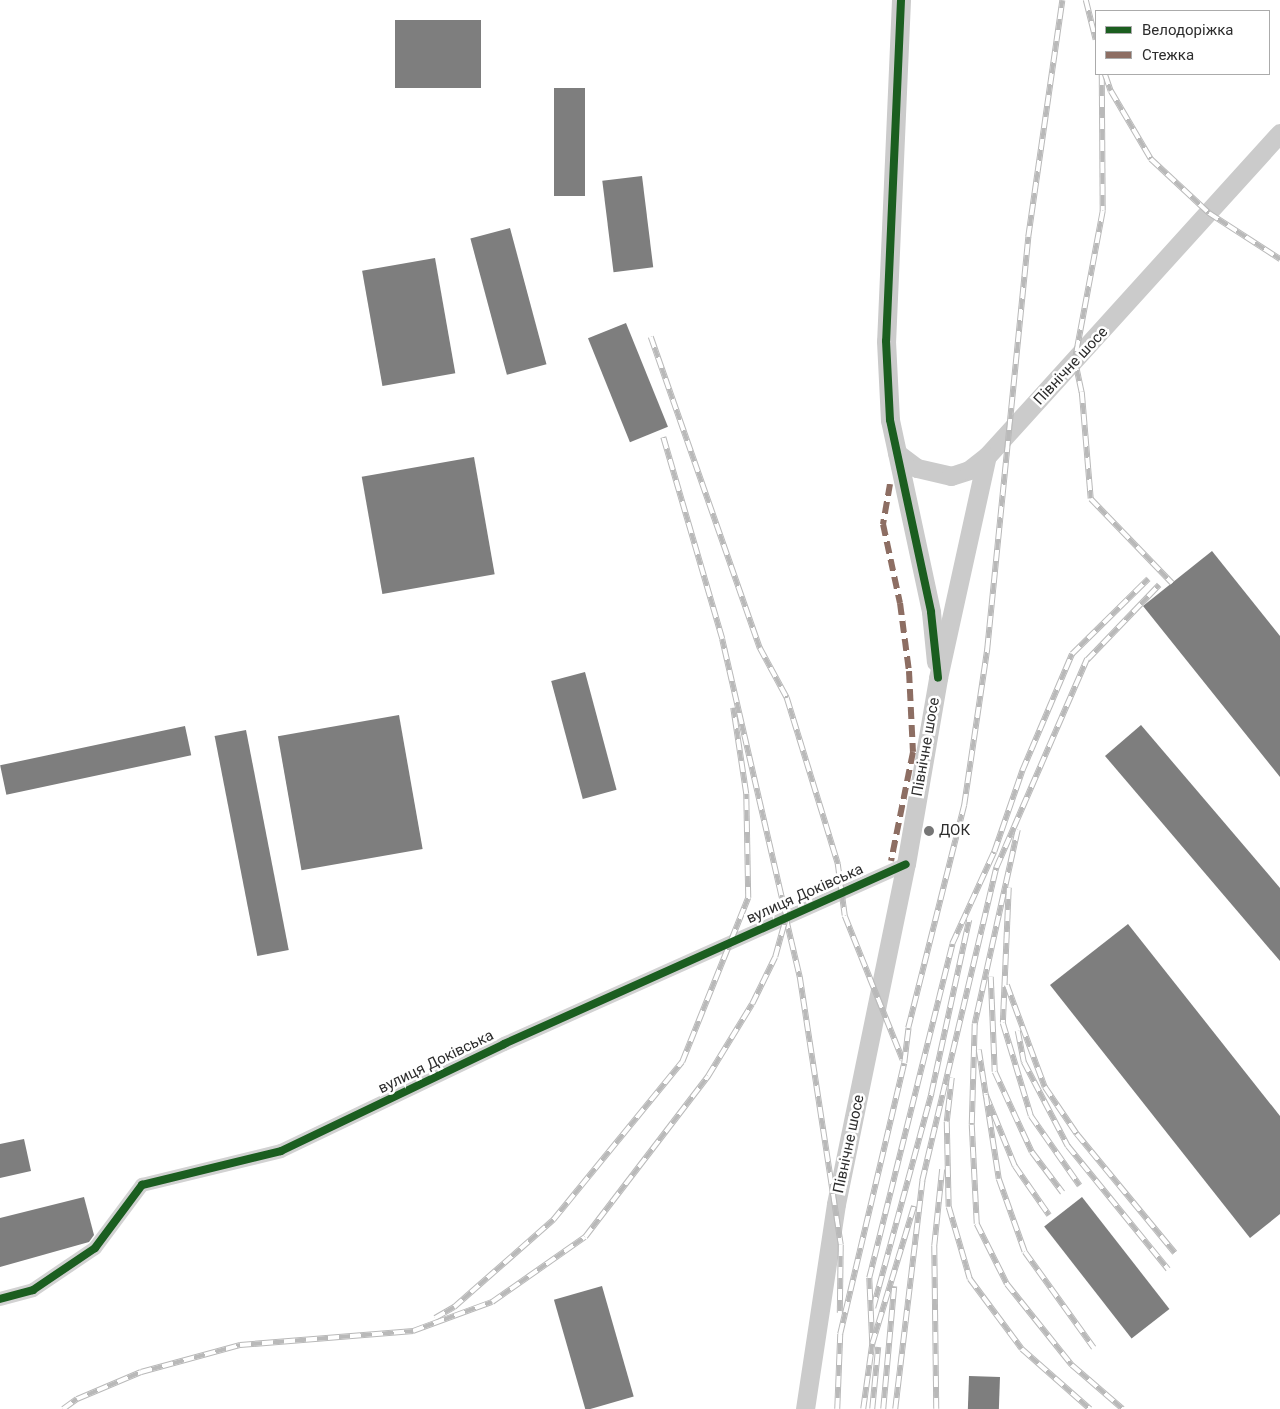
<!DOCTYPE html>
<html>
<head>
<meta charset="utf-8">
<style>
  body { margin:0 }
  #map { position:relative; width:1280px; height:1409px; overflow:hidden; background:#fff; font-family:Roboto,sans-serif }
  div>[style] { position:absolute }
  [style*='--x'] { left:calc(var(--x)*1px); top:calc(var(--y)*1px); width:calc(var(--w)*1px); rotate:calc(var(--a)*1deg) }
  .building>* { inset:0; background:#7e7e7e; transform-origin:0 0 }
  .street>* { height:14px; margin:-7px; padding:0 7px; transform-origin:7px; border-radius:7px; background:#d2d2d2 }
  .secondary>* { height:19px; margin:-9.5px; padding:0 9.5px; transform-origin:9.5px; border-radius:9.5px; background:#cbcbcb }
  .rail>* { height:5.5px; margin-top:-2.75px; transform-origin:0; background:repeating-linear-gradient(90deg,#fff 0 11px,#b9b9b9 0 22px); box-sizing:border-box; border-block:1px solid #b9b9b9 }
  .quiet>* { height:6px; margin-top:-3px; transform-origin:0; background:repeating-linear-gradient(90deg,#8d6e63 0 12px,transparent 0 18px) }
  .cycleway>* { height:8px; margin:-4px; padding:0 4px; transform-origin:4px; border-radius:4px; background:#1b5e20 }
  .dots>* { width:14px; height:14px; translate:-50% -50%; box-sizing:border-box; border:2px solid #fff; border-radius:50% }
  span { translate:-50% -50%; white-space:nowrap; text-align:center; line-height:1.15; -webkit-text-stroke:5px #fff; paint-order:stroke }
  .street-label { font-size:15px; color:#2d2d2d }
  .poi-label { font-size:15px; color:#2d2d2d }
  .left { translate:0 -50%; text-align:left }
  .legend { position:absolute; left:1095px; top:10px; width:175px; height:65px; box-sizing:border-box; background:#fff; border:1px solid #ababab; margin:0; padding:6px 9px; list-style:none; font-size:15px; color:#2d2d2d }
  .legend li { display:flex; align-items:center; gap:10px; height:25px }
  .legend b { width:25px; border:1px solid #ababab }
</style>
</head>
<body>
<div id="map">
  <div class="building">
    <div style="left:395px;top:20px;width:86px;height:68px"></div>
    <div style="left:554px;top:88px;width:31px;height:108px"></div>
    <div style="left:642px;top:176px;width:92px;height:40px;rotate:83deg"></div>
    <div style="left:510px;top:228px;width:141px;height:41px;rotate:75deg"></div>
    <div style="left:435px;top:258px;width:117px;height:74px;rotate:80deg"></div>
    <div style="left:626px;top:323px;width:112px;height:41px;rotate:68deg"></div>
    <div style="left:474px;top:457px;width:119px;height:114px;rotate:80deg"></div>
    <div style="clip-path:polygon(1212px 551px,1280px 636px,1280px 777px,1143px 606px)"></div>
    <div style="left:585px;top:672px;width:122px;height:35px;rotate:75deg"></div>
    <div style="left:399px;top:715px;width:136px;height:123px;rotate:80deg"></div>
    <div style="clip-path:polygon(1141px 725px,1280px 888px,1280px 961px,1105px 756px)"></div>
    <div style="left:185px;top:726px;width:30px;height:189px;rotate:78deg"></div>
    <div style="left:246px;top:730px;width:224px;height:32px;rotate:79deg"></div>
    <div style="clip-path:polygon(1128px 924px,1280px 1116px,1280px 1214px,1250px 1238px,1050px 985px)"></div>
    <div style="clip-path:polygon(24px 1139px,31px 1171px,0 1178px,0 1144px)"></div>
    <div style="clip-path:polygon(84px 1197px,94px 1235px,89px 1242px,0 1267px,0 1218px)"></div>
    <div style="left:1082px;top:1197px;width:142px;height:48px;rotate:52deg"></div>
    <div style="left:602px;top:1286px;width:115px;height:50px;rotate:74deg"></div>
    <div style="left:969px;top:1376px;width:31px;height:33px;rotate:2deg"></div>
  </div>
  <div class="street">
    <div style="--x:0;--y:1299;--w:34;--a:-15"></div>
    <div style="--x:33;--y:1290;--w:75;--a:-34.1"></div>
    <div style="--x:95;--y:1248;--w:79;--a:-53.3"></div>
    <div style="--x:142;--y:1185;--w:143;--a:-13.7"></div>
    <div style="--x:281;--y:1151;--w:247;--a:-25.6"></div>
    <div style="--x:504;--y:1044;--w:440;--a:-24.1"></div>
  </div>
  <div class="secondary">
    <div style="--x:901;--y:0;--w:341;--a:92.5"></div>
    <div style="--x:886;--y:341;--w:79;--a:87.1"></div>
    <div style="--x:890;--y:420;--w:196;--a:77.9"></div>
    <div style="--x:931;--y:612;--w:50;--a:84.3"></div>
    <div style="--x:897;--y:453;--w:25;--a:37"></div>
    <div style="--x:917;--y:468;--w:35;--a:13"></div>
    <div style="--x:951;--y:476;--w:19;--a:-18"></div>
    <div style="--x:969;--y:470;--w:23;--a:-38"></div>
    <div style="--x:987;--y:456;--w:436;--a:-47.8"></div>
    <div style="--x:805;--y:1409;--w:207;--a:-81.4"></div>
    <div style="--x:836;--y:1204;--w:347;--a:-78.4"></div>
    <div style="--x:906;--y:864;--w:189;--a:-80.2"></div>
    <div style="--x:938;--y:678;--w:227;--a:-77.6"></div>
  </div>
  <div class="rail">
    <div style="--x:1086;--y:0;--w:41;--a:76"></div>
    <div style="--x:1102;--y:74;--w:137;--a:89.6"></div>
    <div style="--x:1103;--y:211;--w:152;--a:100.6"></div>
    <div style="--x:1075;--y:360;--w:33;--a:78"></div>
    <div style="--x:1082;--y:392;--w:107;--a:85.2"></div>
    <div style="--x:1091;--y:499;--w:117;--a:46"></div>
    <div style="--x:1105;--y:74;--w:18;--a:71"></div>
    <div style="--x:1111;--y:91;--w:79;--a:59.5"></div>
    <div style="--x:1151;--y:159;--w:79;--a:43"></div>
    <div style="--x:1209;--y:213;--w:85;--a:32.9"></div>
    <div style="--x:651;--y:337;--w:330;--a:70.7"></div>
    <div style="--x:760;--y:648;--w:57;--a:61.6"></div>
    <div style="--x:787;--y:698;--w:174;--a:72.9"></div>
    <div style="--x:838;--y:864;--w:52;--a:82.3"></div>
    <div style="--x:845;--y:916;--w:155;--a:68.1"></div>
    <div style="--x:1087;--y:660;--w:104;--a:-46.2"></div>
    <div style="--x:1018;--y:830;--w:199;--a:102.5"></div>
    <div style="--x:975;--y:1024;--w:101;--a:91.7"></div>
    <div style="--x:972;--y:1125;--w:99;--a:87.1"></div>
    <div style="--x:977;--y:1224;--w:67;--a:63.4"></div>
    <div style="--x:1007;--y:1284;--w:104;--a:51.3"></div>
    <div style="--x:1072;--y:1365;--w:67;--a:40.8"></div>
    <div style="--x:1009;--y:888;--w:135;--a:92.5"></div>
    <div style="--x:1003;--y:1023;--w:97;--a:73.2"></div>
    <div style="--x:1031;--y:1116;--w:85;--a:55"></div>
    <div style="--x:786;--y:918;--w:61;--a:76.7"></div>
    <div style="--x:800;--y:977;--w:271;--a:81.3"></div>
    <div style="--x:841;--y:1245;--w:68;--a:90.8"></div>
    <div style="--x:991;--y:977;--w:95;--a:87.6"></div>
    <div style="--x:995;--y:1072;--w:88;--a:65.2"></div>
    <div style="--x:1032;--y:1152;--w:51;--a:52.9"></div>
    <div style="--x:1007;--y:985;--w:109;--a:69.6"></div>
    <div style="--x:1045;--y:1087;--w:57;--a:55.8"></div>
    <div style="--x:1077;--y:1134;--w:154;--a:50.5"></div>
    <div style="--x:1018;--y:1031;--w:32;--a:79"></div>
    <div style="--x:1024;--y:1062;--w:95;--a:62.4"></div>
    <div style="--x:1068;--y:1146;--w:159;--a:50.9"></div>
    <div style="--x:979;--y:1050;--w:46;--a:81.2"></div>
    <div style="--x:986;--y:1095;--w:77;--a:67.8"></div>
    <div style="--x:1015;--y:1166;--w:60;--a:55.2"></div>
    <div style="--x:952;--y:1078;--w:44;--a:96.5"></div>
    <div style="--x:947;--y:1122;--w:85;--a:88.7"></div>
    <div style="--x:949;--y:1207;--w:75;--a:73.7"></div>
    <div style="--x:970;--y:1279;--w:87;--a:53.4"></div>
    <div style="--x:1022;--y:1349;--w:91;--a:41.4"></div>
    <div style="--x:986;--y:1095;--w:85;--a:81.2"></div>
    <div style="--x:999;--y:1179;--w:77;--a:70.4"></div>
    <div style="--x:1025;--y:1252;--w:118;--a:54.3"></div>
    <div style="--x:873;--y:1308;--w:222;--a:-74.8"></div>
    <div style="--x:931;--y:1094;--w:178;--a:-77.7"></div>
    <div style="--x:435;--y:1318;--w:22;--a:-30"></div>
    <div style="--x:454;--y:1307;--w:132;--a:-41.3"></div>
    <div style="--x:553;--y:1220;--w:204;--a:-50.8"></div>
    <div style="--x:682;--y:1062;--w:177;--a:-68.1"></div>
    <div style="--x:748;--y:898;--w:104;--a:-91.1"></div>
    <div style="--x:746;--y:794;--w:87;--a:-98.6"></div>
    <div style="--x:872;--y:1344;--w:66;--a:-92.6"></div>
    <div style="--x:869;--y:1278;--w:344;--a:-76"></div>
    <div style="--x:952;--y:944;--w:101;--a:-65.5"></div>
    <div style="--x:994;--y:852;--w:86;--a:-70.9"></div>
    <div style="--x:1022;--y:771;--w:127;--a:-66.9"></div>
    <div style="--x:1072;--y:654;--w:107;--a:-44.6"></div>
    <div style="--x:63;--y:1409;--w:17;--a:-36"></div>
    <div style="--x:77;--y:1399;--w:69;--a:-22.9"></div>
    <div style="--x:141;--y:1372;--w:103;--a:-15.3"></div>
    <div style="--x:240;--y:1345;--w:174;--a:-4.6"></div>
    <div style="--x:413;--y:1331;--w:84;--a:-20.2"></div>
    <div style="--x:492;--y:1302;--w:113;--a:-35"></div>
    <div style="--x:585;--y:1237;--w:203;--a:-52.6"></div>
    <div style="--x:708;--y:1076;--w:84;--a:-58.6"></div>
    <div style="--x:752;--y:1004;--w:52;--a:-63.9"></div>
    <div style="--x:775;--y:957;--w:41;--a:-74.6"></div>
    <div style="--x:786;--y:917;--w:285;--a:-103"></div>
    <div style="--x:722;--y:639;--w:210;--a:-106.3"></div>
    <div style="--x:837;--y:1409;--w:75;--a:-87.7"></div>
    <div style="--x:840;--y:1334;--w:278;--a:-76.7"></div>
    <div style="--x:904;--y:1063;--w:35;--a:-83"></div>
    <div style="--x:908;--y:1028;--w:230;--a:-75.9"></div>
    <div style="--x:964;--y:805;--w:158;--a:-81.6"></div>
    <div style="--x:987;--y:649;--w:414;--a:-84.3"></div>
    <div style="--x:1028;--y:237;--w:239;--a:-81.8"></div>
    <div style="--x:863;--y:1409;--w:66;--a:-82.1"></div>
    <div style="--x:872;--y:1344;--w:144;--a:-73.1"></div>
    <div style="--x:872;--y:1409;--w:62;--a:-84.5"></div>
    <div style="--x:883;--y:1409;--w:123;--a:-84.9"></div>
    <div style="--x:895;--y:1409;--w:230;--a:-83.2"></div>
    <div style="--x:922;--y:1181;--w:322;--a:-76.7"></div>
    <div style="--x:996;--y:868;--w:228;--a:-66.5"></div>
    <div style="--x:936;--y:1409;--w:163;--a:-90.7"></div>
    <div style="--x:934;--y:1246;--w:77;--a:-84.1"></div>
  </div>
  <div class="quiet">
    <div style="--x:890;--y:484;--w:41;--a:99.9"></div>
    <div style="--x:883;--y:524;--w:81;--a:77.9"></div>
    <div style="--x:900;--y:603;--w:69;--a:82.5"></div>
    <div style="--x:909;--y:671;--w:81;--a:87.2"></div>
    <div style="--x:913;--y:752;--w:111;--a:101.4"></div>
  </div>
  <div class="cycleway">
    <div style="--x:901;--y:0;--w:341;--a:92.5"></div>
    <div style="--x:886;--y:341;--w:79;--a:87.1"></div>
    <div style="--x:890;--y:420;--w:196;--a:77.9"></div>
    <div style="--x:931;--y:612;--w:66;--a:83.9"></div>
    <div style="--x:0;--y:1299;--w:34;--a:-15"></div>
    <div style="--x:33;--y:1290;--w:75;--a:-34.1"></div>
    <div style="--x:95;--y:1248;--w:79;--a:-53.3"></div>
    <div style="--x:142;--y:1185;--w:143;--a:-13.7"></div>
    <div style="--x:281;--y:1151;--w:247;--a:-25.6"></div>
    <div style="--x:504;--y:1044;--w:440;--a:-24.1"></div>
  </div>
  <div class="dots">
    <div style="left:929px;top:831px;background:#767676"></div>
  </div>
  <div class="street-label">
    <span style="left:1071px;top:366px;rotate:-47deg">Північне шосе</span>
    <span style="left:926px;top:747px;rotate:-80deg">Північне шосе</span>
    <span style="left:805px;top:894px;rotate:-24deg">вулиця Доківська</span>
    <span style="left:436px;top:1062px;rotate:-26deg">вулиця Доківська</span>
    <span style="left:849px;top:1144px;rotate:-78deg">Північне шосе</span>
  </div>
  <div class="poi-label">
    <span class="left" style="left:939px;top:831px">ДОК</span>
  </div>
  <ul class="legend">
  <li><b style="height:6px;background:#1b5e20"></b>Велодоріжка</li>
  <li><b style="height:6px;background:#8d6e63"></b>Стежка</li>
  </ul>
</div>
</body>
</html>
